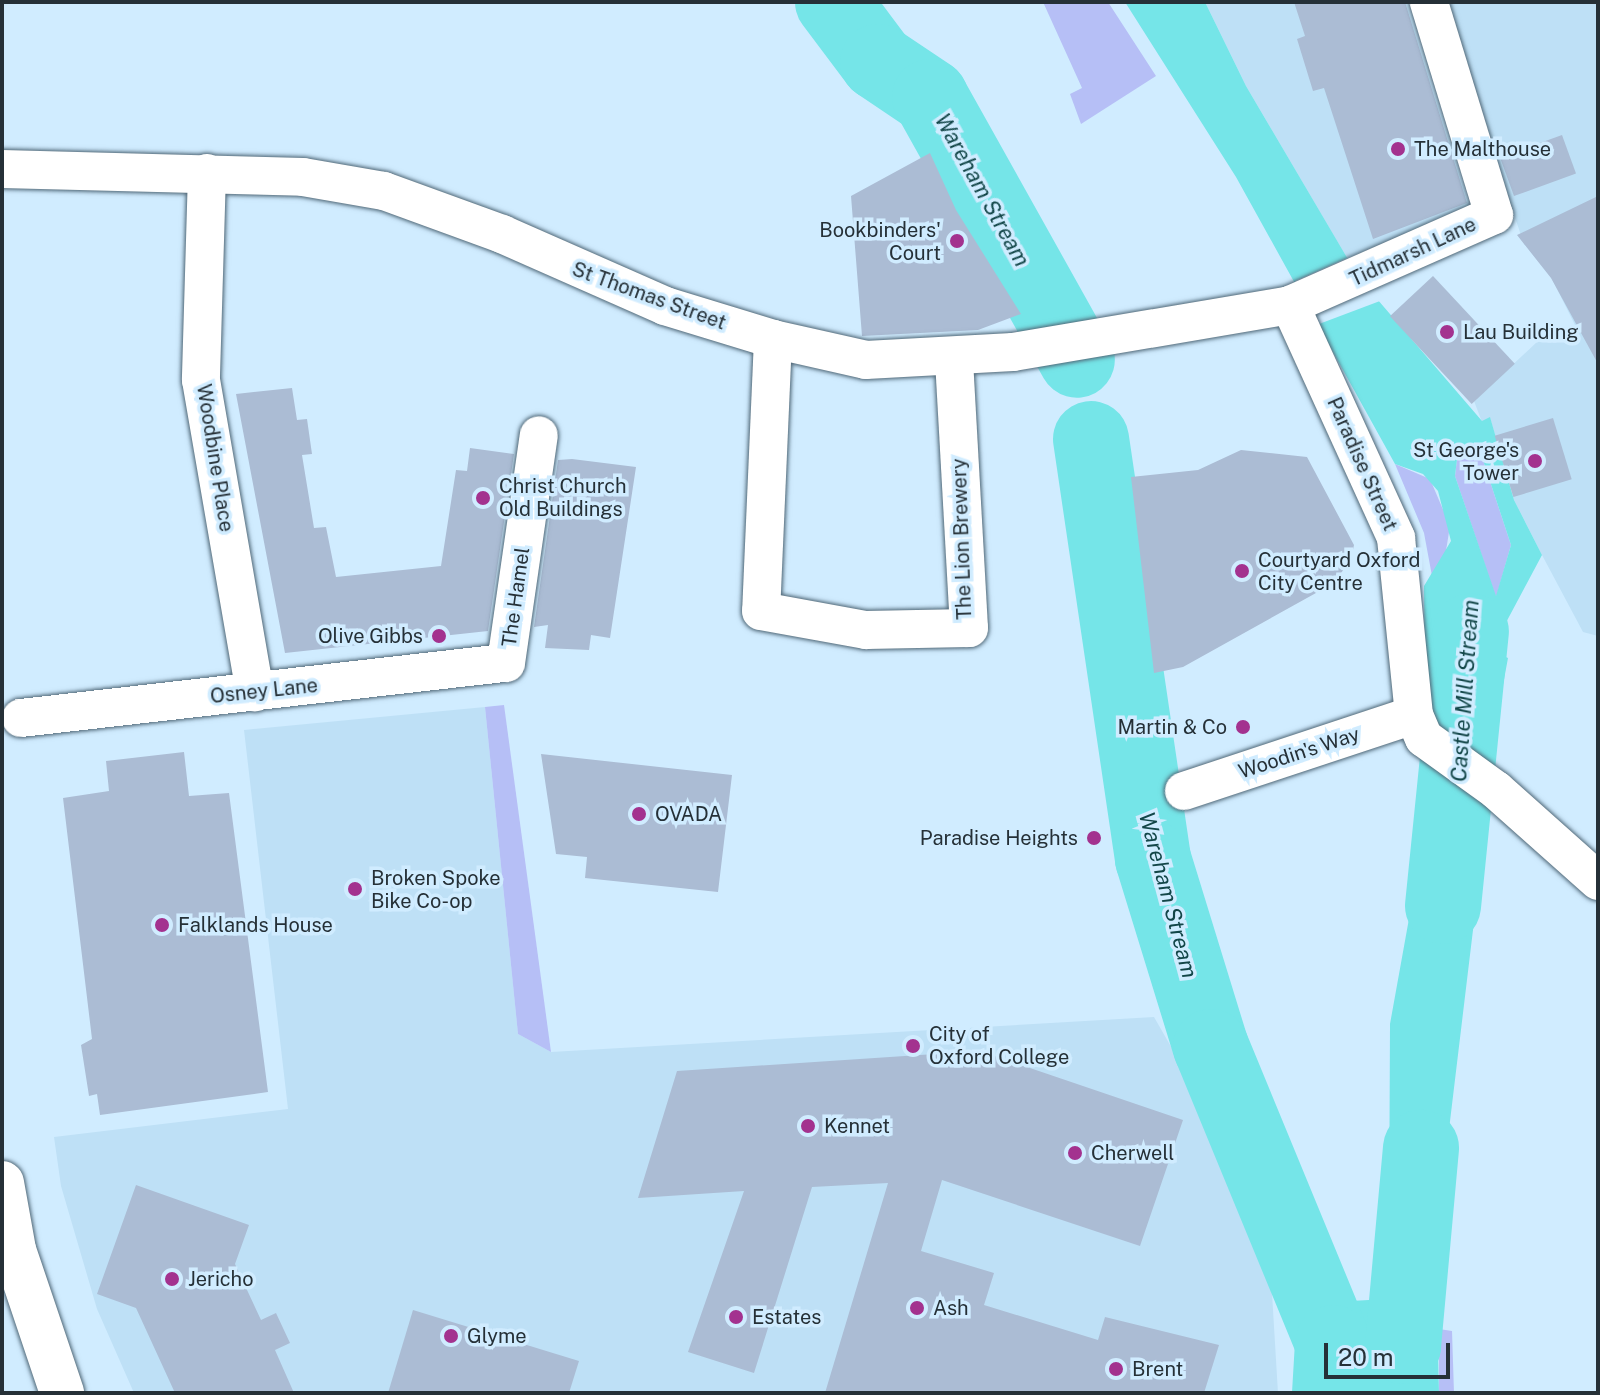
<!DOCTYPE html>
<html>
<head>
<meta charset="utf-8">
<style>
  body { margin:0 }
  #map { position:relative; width:1600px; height:1395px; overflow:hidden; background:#d0ecff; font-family:"Public Sans",sans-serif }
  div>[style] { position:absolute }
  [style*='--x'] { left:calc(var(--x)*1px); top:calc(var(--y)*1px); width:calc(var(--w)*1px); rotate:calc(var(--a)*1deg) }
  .built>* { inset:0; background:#bee0f6 }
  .green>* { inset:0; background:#b6bff6 }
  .water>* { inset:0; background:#75e5e8 }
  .pier>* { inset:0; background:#d0ecff }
  .river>* { height:76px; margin:-38px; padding:0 38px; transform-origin:38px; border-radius:38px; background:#75e5e8 }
  .building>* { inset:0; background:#abbcd4; transform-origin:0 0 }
  .roads { filter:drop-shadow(0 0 2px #506878) drop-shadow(0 0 2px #506878) }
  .street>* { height:38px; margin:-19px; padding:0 19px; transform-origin:19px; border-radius:19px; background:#fff }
  .primary>* { height:44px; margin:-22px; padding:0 22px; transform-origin:22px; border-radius:22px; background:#fff }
  .dots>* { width:22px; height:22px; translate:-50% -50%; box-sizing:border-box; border:4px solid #d0ecff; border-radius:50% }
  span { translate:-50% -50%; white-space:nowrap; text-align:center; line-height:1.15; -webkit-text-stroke:7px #d0ecff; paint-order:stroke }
  .poi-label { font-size:20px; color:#253037 }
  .left { translate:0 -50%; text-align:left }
  .right { translate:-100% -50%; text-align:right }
  .street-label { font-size:20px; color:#253037 }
  .water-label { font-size:22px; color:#124648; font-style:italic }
  .frame { position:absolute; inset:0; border:4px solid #253037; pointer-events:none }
  .scale { position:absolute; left:1324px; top:1343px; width:126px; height:36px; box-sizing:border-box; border:4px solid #253037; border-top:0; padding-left:10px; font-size:24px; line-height:28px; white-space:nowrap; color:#253037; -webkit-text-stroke:6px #d0ecff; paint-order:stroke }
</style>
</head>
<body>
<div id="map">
  <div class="built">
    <div style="clip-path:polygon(1205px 2px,1406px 2px,1470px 208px,1347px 258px,1246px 86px)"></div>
    <div style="clip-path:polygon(1441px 2px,1598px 2px,1598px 636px,1583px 632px,1542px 555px,1514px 500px,1490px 418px,1482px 422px,1474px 401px,1538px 341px,1577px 329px,1551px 277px,1524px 244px)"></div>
    <div style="clip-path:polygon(485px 707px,518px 1034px,551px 1052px,1154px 1017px,1228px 1146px,1269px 1243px,1278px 1393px,134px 1393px,97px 1309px,61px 1186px,54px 1137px,288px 1109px,244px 730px)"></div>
  </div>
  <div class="green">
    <div style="clip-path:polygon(1043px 2px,1108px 2px,1156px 76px,1081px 124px,1070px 94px,1082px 88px)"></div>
    <div style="clip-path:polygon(1459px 442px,1482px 457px,1511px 545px,1496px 598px,1455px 476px)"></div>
    <div style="clip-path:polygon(1395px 464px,1430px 479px,1450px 526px,1445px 557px,1432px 576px,1424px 533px)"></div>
    <div style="clip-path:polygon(504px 705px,551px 1052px,518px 1034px,485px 707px)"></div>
    <div style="clip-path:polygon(1439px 1329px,1452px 1331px,1454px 1393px,1439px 1393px)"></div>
  </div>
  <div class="water">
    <div style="clip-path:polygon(evenodd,1125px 2px,1205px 2px,1246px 86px,1359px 278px,1482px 421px,1490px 417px,1514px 500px,1542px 555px,1502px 630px,1499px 654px,1508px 658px,1490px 755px,1425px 706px,1424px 586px,1451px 541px,1438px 491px,1423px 474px,1395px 464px,1236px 177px,1125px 2px,1459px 443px,1482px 457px,1511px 545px,1496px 596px,1455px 476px,1459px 443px)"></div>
    <div style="clip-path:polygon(1424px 781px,1486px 822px,1441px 1196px,1439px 1270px,1389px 1234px,1390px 1024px,1421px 852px)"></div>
    <div style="clip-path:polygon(1390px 1271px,1437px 1310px,1439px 1393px,1294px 1393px,1351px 1301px,1386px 1299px)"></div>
  </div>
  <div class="pier">
    <div style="clip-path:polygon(1347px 258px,1380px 301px,1319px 324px,1295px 281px)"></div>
  </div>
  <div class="river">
    <div style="--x:833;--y:2;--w:75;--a:53.1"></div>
    <div style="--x:878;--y:62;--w:63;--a:33.9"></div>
    <div style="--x:930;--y:97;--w:301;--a:60.8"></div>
    <div style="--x:1091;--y:439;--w:425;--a:81.6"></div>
    <div style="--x:1153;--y:859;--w:197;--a:72.9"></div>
    <div style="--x:1211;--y:1047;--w:320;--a:67.6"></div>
    <div style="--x:1333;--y:1343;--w:50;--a:93.4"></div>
    <div style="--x:1443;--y:906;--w:276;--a:-84.2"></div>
    <div style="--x:1354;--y:1393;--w:68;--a:-43.8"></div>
    <div style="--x:1403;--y:1346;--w:199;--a:-84.8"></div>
  </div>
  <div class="building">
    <div style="clip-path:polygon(1294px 2px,1405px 2px,1467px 203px,1373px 239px,1324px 88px,1313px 91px,1297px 39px,1305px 36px)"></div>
    <div style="left:1562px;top:135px;width:41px;height:66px;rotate:70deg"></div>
    <div style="clip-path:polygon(930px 153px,956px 210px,1021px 314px,978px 330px,862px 336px,851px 196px)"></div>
    <div style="clip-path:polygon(1598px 196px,1598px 364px,1551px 278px,1517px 235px)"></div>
    <div style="left:1433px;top:276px;width:120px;height:59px;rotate:47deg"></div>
    <div style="clip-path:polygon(292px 388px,297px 420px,307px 419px,312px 454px,302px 455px,314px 528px,326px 527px,336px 577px,441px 566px,456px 470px,467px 471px,470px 448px,514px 454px,488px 631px,285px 653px,236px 394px)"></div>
    <div style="left:1553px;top:418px;width:64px;height:61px;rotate:73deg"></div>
    <div style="clip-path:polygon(1241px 450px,1307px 457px,1354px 545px,1351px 559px,1334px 583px,1183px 667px,1154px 673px,1131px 477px,1198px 470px)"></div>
    <div style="clip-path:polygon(572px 459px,636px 467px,610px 638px,591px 635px,589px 650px,545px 648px,548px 625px,534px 627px,558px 460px)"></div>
    <div style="clip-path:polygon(184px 752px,189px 796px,229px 793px,268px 1092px,100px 1115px,97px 1094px,89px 1096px,81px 1045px,92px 1039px,63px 798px,109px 791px,106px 761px)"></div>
    <div style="clip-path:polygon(541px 754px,732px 775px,718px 892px,585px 878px,587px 857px,556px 854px)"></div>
    <div style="clip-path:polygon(980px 1051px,1183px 1120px,1140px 1246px,942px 1180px,921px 1251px,994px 1273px,984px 1305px,1098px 1340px,1105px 1317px,1219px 1345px,1204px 1393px,825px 1393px,888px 1183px,812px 1187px,754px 1373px,688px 1352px,744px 1191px,638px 1198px,677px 1071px)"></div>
    <div style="clip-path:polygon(136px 1185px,249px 1225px,235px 1264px,261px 1320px,276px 1313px,290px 1343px,275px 1350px,294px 1393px,175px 1393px,136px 1308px,97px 1294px)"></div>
    <div style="clip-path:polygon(413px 1310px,579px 1361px,569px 1393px,388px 1393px)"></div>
  </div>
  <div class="roads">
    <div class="street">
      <div style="--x:2;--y:169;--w:301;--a:1.5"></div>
      <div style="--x:303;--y:177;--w:82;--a:9.8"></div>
      <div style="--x:384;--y:191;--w:126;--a:20"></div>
      <div style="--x:502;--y:234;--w:178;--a:23.8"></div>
      <div style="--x:665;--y:306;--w:113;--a:17"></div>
      <div style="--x:773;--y:339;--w:95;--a:12.7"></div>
      <div style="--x:866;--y:360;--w:147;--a:-3.1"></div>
      <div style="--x:1013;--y:352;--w:281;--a:-9.6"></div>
      <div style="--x:1290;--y:305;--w:223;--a:-23.8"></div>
      <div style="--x:1494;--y:215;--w:223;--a:-107"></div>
      <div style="--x:207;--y:173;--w:207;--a:91.7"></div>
      <div style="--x:201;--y:380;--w:317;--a:80.2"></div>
      <div style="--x:1290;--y:305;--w:256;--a:65.5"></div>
      <div style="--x:1396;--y:538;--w:178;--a:84.2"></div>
      <div style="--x:1414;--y:715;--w:25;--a:67"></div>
      <div style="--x:1424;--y:738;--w:89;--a:35.8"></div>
      <div style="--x:1496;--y:790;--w:137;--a:41.7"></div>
      <div style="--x:773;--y:339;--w:272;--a:92.5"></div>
      <div style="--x:761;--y:611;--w:107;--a:10.3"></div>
      <div style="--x:866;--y:630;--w:103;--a:-1.1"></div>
      <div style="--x:969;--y:628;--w:270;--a:-93.2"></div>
      <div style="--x:21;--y:718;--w:488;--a:-6.5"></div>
      <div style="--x:506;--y:663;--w:230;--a:-81.8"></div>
      <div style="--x:1184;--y:791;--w:242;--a:-18.3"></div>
    </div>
    <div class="primary">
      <div style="--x:2;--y:1183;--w:68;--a:79.8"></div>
      <div style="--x:14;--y:1250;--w:151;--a:71.4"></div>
    </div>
  </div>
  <div class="dots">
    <div style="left:1398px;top:149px;background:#a3328f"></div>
    <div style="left:957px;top:241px;background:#a3328f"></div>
    <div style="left:1447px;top:332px;background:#a3328f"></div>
    <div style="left:1535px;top:461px;background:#a3328f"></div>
    <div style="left:483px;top:498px;background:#a3328f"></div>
    <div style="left:1242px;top:571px;background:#a3328f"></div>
    <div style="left:439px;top:636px;background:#a3328f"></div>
    <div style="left:1243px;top:727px;background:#a3328f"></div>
    <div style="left:639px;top:814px;background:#a3328f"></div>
    <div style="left:1094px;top:838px;background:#a3328f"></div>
    <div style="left:355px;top:889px;background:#a3328f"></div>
    <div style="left:162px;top:925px;background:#a3328f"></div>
    <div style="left:913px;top:1046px;background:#a3328f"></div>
    <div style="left:808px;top:1126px;background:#a3328f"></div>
    <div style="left:1075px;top:1153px;background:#a3328f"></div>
    <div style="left:172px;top:1279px;background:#a3328f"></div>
    <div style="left:917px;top:1308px;background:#a3328f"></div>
    <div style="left:736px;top:1317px;background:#a3328f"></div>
    <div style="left:451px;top:1336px;background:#a3328f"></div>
    <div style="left:1116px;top:1369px;background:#a3328f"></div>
  </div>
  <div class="poi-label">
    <span class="left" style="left:1414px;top:149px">The Malthouse</span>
    <span class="right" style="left:941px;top:242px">Bookbinders'<br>Court</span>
    <span class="left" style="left:1463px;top:332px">Lau Building</span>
    <span class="right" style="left:1519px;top:462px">St George's<br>Tower</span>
    <span class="left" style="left:499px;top:498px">Christ Church<br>Old Buildings</span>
    <span class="left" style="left:1258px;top:572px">Courtyard Oxford<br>City Centre</span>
    <span class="right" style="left:423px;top:636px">Olive Gibbs</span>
    <span class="right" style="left:1227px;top:727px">Martin &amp; Co</span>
    <span class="left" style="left:655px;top:814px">OVADA</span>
    <span class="right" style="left:1078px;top:838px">Paradise Heights</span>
    <span class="left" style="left:371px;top:890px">Broken Spoke<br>Bike Co-op</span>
    <span class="left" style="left:178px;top:925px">Falklands House</span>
    <span class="left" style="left:929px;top:1046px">City of<br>Oxford College</span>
    <span class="left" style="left:824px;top:1126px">Kennet</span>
    <span class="left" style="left:1091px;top:1153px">Cherwell</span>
    <span class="left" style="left:188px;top:1279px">Jericho</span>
    <span class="left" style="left:933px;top:1308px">Ash</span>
    <span class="left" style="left:752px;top:1317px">Estates</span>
    <span class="left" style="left:467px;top:1336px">Glyme</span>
    <span class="left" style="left:1132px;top:1369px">Brent</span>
  </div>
  <div class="street-label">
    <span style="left:1413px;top:252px;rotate:-25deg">Tidmarsh Lane</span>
    <span style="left:649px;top:296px;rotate:20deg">St Thomas Street</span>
    <span style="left:215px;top:458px;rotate:81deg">Woodbine Place</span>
    <span style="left:1362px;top:464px;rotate:66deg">Paradise Street</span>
    <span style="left:962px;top:539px;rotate:-92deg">The Lion Brewery</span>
    <span style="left:516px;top:597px;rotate:-82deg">The Hamel</span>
    <span style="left:264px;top:691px;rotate:-6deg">Osney Lane</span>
    <span style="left:1299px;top:753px;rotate:-18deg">Woodin's Way</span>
  </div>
  <div class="water-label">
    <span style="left:982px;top:190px;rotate:61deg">Wareham Stream</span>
    <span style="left:1465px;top:691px;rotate:-86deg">Castle Mill Stream</span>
    <span style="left:1168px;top:895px;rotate:75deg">Wareham Stream</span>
  </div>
  <div class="frame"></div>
  <div class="scale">20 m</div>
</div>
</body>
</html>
